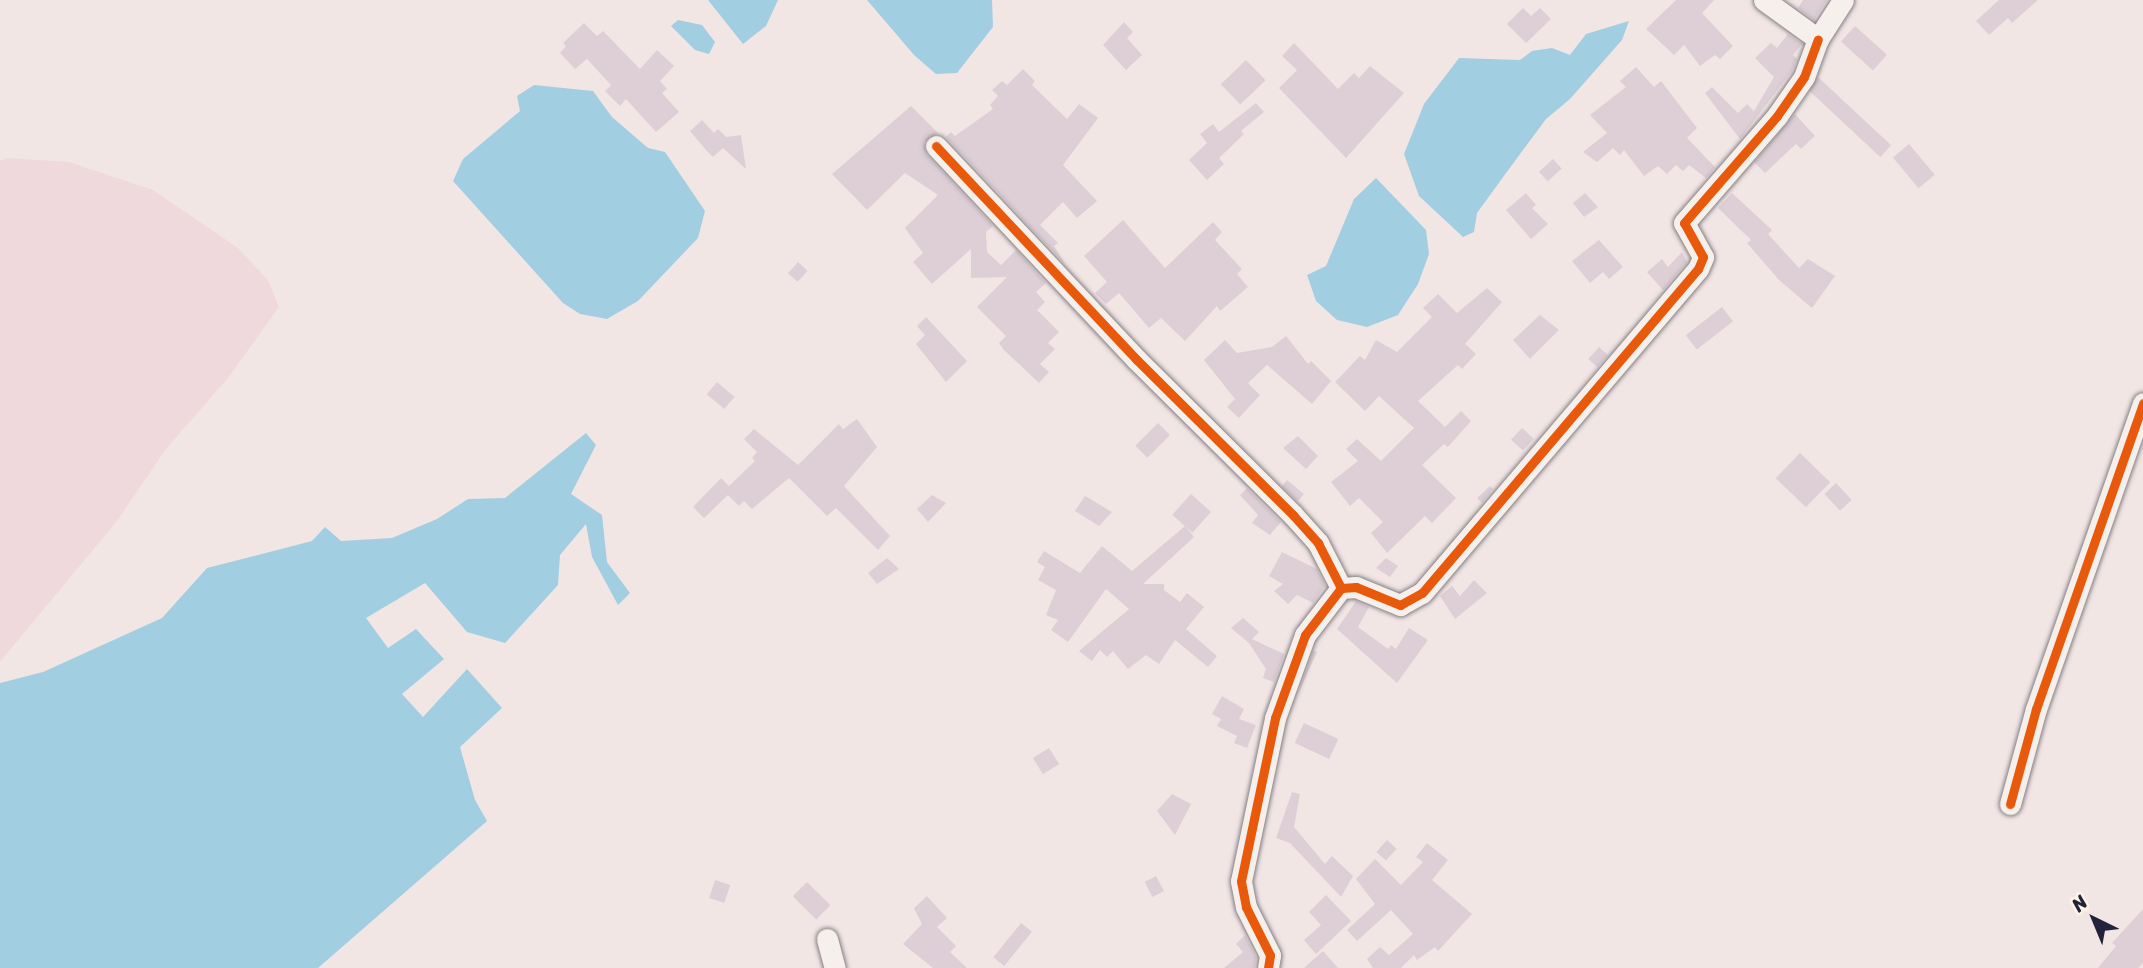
<!DOCTYPE html>
<html>
<head>
<meta charset="utf-8">
<style>
  body { margin:0 }
  #map { position:relative; width:2143px; height:968px; overflow:hidden; background:#f2e6e5; font-family:Sriracha,sans-serif }
  div>[style] { position:absolute }
  [style*='--x'] { left:calc(var(--x)*1px); top:calc(var(--y)*1px); width:calc(var(--w)*1px); rotate:calc(var(--a)*1deg) }
  .built>* { inset:0; background:#efd9dd }
  .water>* { inset:0; background:#a2cee2 }
  .building>* { inset:0; background:#ddcfd5; transform-origin:0 0 }
  .roads { filter:drop-shadow(0 0 2px #847f83) drop-shadow(0 0 2px #847f83) }
  .minor>* { height:21px; margin:-10.5px; padding:0 10.5px; transform-origin:10.5px; border-radius:10.5px; background:#f5f0eb }
  .cycleway>* { height:9px; margin:-4.5px; padding:0 4.5px; transform-origin:4.5px; border-radius:4.5px; background:#e8590c }
  span { translate:-50% -50%; white-space:nowrap; text-align:center; line-height:1.15; -webkit-text-stroke:6px #fcf5e5; paint-order:stroke }
  .north { position:absolute; left:2059px; top:884px; width:70px; height:70px; -webkit-text-stroke:5px #fcf5e5; paint-order:stroke; rotate:317deg; font-size:19px; font-weight:700; line-height:28px; text-align:center; color:#22223b }
  .north::after { content:''; display:block; margin:auto; width:24px; height:32px; background:#22223b; clip-path:polygon(50% 0,100% 100%,50% 72%,0 100%) }
</style>
</head>
<body>
<div id="map">
  <div class="built">
    <div style="clip-path:polygon(7px 158px,69px 162px,153px 190px,238px 248px,268px 280px,279px 307px,228px 378px,166px 449px,117px 521px,0 662px,0 161px)"></div>
  </div>
  <div class="water">
    <div style="clip-path:polygon(708px 0,778px 0,766px 26px,743px 44px)"></div>
    <div style="clip-path:polygon(867px 0,992px 0,993px 27px,957px 73px,936px 74px,914px 55px)"></div>
    <div style="clip-path:polygon(678px 20px,702px 25px,715px 42px,709px 54px,695px 50px,671px 26px)"></div>
    <div style="clip-path:polygon(1629px 21px,1622px 40px,1570px 99px,1546px 119px,1509px 169px,1477px 213px,1474px 232px,1463px 237px,1419px 196px,1404px 154px,1424px 104px,1459px 58px,1520px 60px,1532px 51px,1552px 48px,1570px 55px,1586px 34px)"></div>
    <div style="clip-path:polygon(534px 85px,593px 91px,612px 117px,648px 148px,665px 152px,705px 211px,698px 238px,638px 301px,607px 319px,580px 314px,563px 303px,453px 181px,463px 159px,520px 111px,517px 96px)"></div>
    <div style="clip-path:polygon(1376px 178px,1426px 230px,1429px 254px,1418px 284px,1398px 315px,1367px 327px,1337px 320px,1316px 301px,1307px 275px,1326px 266px,1354px 199px)"></div>
    <div style="clip-path:polygon(586px 433px,596px 445px,571px 494px,602px 515px,607px 562px,630px 593px,618px 605px,592px 557px,586px 524px,560px 555px,558px 585px,505px 643px,467px 632px,425px 583px,366px 618px,388px 648px,416px 629px,444px 659px,402px 694px,423px 717px,467px 669px,502px 708px,460px 747px,475px 800px,487px 821px,318px 968px,0 968px,0 683px,43px 672px,162px 618px,207px 568px,312px 541px,325px 527px,341px 541px,392px 538px,437px 519px,468px 499px,505px 498px)"></div>
  </div>
  <div class="building">
    <div style="clip-path:polygon(1676px 0,1714px 0,1702px 13px,1733px 46px,1720px 59px,1715px 55px,1700px 66px,1684px 45px,1674px 55px,1646px 29px)"></div>
    <div style="clip-path:polygon(1803px 0,1827px 0,1814px 20px,1798px 8px)"></div>
    <div style="clip-path:polygon(1999px 0,2038px 0,2012px 23px,2008px 18px,1989px 35px,1976px 21px)"></div>
    <div style="clip-path:polygon(1523px 8px,1531px 16px,1540px 8px,1551px 19px,1526px 43px,1507px 24px)"></div>
    <div style="clip-path:polygon(1124px 22px,1133px 32px,1127px 38px,1142px 55px,1126px 70px,1103px 45px)"></div>
    <div style="clip-path:polygon(584px 23px,597px 36px,603px 31px,640px 69px,657px 50px,674px 66px,660px 81px,667px 89px,662px 93px,679px 112px,656px 132px,626px 99px,620px 106px,605px 91px,611px 85px,587px 59px,575px 69px,560px 53px,566px 46px,563px 43px)"></div>
    <div style="left:1855px;top:26px;width:43px;height:21px;rotate:42deg"></div>
    <div style="clip-path:polygon(1788px 34px,1802px 44px,1793px 55px,1797px 59px,1792px 71px,1740px 139px,1705px 93px,1712px 87px,1738px 113px,1747px 104px,1754px 111px,1774px 77px,1755px 58px,1771px 43px,1777px 48px)"></div>
    <div style="clip-path:polygon(1294px 43px,1338px 89px,1354px 73px,1359px 78px,1370px 66px,1404px 93px,1346px 158px,1279px 88px,1297px 70px,1282px 56px)"></div>
    <div style="left:1246px;top:60px;width:28px;height:35px;rotate:46deg"></div>
    <div style="clip-path:polygon(1636px 67px,1654px 87px,1661px 81px,1697px 128px,1687px 138px,1715px 167px,1706px 178px,1689px 165px,1683px 171px,1676px 165px,1667px 174px,1658px 166px,1644px 176px,1624px 150px,1620px 155px,1613px 148px,1597px 162px,1583px 152px,1607px 133px,1590px 115px,1626px 87px,1620px 81px)"></div>
    <div style="clip-path:polygon(1023px 69px,1035px 81px,1032px 85px,1067px 119px,1079px 104px,1098px 118px,1063px 165px,1097px 201px,1077px 218px,1063px 202px,1040px 225px,1058px 243px,1054px 246px,1066px 265px,946px 137px,951px 132px,955px 136px,993px 109px,990px 105px,998px 96px,992px 90px,1002px 81px,1007px 85px)"></div>
    <div style="left:1818px;top:77px;width:100px;height:16px;rotate:43deg"></div>
    <div style="clip-path:polygon(1256px 103px,1264px 112px,1241px 131px,1244px 134px,1219px 158px,1224px 164px,1207px 180px,1189px 160px,1207px 143px,1200px 134px,1213px 124px,1219px 132px)"></div>
    <div style="clip-path:polygon(911px 106px,938px 133px,924px 142px,926px 154px,993px 226px,986px 232px,987px 252px,1001px 265px,1016px 250px,1046px 283px,1036px 292px,1045px 302px,1037px 310px,1059px 332px,1048px 343px,1055px 349px,1040px 364px,1049px 372px,1039px 383px,1004px 350px,999px 343px,1006px 336px,977px 307px,1007px 277px,971px 278px,971px 249px,932px 284px,913px 262px,923px 253px,905px 228px,938px 195px,905px 173px,867px 210px,832px 174px)"></div>
    <div style="clip-path:polygon(1795px 114px,1815px 136px,1801px 149px,1796px 144px,1765px 173px,1754px 162px)"></div>
    <div style="clip-path:polygon(702px 120px,714px 133px,718px 129px,726px 137px,741px 135px,746px 169px,723px 148px,713px 157px,706px 150px,690px 131px)"></div>
    <div style="left:1909px;top:144px;width:40px;height:21px;rotate:50deg"></div>
    <div style="left:1553px;top:159px;width:13px;height:19px;rotate:48deg"></div>
    <div style="clip-path:polygon(1526px 193px,1536px 205px,1532px 208px,1548px 224px,1531px 239px,1506px 210px)"></div>
    <div style="clip-path:polygon(1585px 193px,1598px 207px,1584px 217px,1573px 203px)"></div>
    <div style="clip-path:polygon(1732px 193px,1772px 230px,1768px 234px,1799px 268px,1808px 259px,1835px 276px,1812px 308px,1779px 280px,1747px 243px,1751px 240px,1718px 208px)"></div>
    <div style="clip-path:polygon(1123px 220px,1165px 268px,1213px 222px,1222px 232px,1215px 240px,1242px 269px,1237px 274px,1248px 287px,1220px 311px,1217px 306px,1185px 341px,1161px 318px,1149px 328px,1119px 293px,1106px 304px,1095px 293px,1107px 282px,1084px 256px)"></div>
    <div style="clip-path:polygon(1599px 240px,1623px 267px,1609px 279px,1603px 272px,1590px 283px,1572px 261px)"></div>
    <div style="clip-path:polygon(1682px 252px,1687px 262px,1663px 290px,1647px 272px,1662px 259px,1668px 267px)"></div>
    <div style="left:798px;top:262px;width:13px;height:15px;rotate:42deg"></div>
    <div style="clip-path:polygon(1487px 288px,1502px 302px,1465px 344px,1476px 354px,1462px 369px,1458px 365px,1418px 401px,1445px 427px,1461px 411px,1471px 421px,1448px 447px,1444px 444px,1422px 465px,1456px 498px,1432px 523px,1425px 516px,1387px 553px,1371px 533px,1383px 522px,1359px 498px,1350px 506px,1331px 482px,1358px 461px,1346px 449px,1357px 439px,1381px 461px,1414px 428px,1379px 396px,1365px 411px,1335px 382px,1360px 356px,1365px 360px,1376px 340px,1397px 352px,1432px 317px,1423px 308px,1438px 294px,1457px 313px)"></div>
    <div style="left:1722px;top:307px;width:18px;height:46px;rotate:52deg"></div>
    <div style="clip-path:polygon(1540px 315px,1559px 330px,1530px 359px,1513px 340px)"></div>
    <div style="clip-path:polygon(926px 317px,967px 361px,946px 382px,916px 344px,925px 335px,917px 326px)"></div>
    <div style="clip-path:polygon(1286px 336px,1308px 364px,1311px 361px,1331px 381px,1312px 404px,1267px 365px,1248px 383px,1260px 395px,1239px 418px,1227px 407px,1235px 399px,1204px 360px,1225px 340px,1237px 353px,1272px 347px)"></div>
    <div style="left:1599px;top:347px;width:12px;height:16px;rotate:42deg"></div>
    <div style="left:717px;top:382px;width:23px;height:16px;rotate:40deg"></div>
    <div style="clip-path:polygon(857px 419px,877px 447px,844px 486px,890px 536px,878px 550px,836px 508px,827px 516px,789px 478px,752px 509px,744px 501px,739px 506px,728px 495px,704px 518px,693px 507px,721px 478px,729px 486px,755px 461px,752px 458px,757px 452px,744px 439px,754px 429px,798px 465px,839px 424px,843px 429px)"></div>
    <div style="left:1158px;top:423px;width:17px;height:32px;rotate:45deg"></div>
    <div style="left:1522px;top:428px;width:16px;height:16px;rotate:43deg"></div>
    <div style="clip-path:polygon(1298px 436px,1318px 456px,1306px 469px,1283px 448px)"></div>
    <div style="left:1800px;top:453px;width:42px;height:35px;rotate:44deg"></div>
    <div style="clip-path:polygon(1287px 480px,1304px 494px,1298px 501px,1282px 486px)"></div>
    <div style="left:1836px;top:483px;width:23px;height:16px;rotate:47deg"></div>
    <div style="clip-path:polygon(1490px 486px,1493px 489px,1482px 503px,1477px 498px)"></div>
    <div style="clip-path:polygon(1247px 488px,1281px 522px,1270px 535px,1252px 523px,1258px 515px,1240px 495px)"></div>
    <div style="left:1191px;top:494px;width:27px;height:28px;rotate:42deg"></div>
    <div style="clip-path:polygon(932px 495px,946px 503px,928px 522px,917px 509px)"></div>
    <div style="clip-path:polygon(1085px 496px,1112px 512px,1099px 526px,1075px 511px)"></div>
    <div style="clip-path:polygon(1185px 526px,1194px 537px,1143px 584px,1164px 584px,1164px 590px,1180px 602px,1187px 593px,1204px 607px,1186px 629px,1217px 656px,1208px 667px,1175px 640px,1159px 664px,1146px 655px,1128px 669px,1113px 651px,1107px 657px,1100px 650px,1092px 661px,1079px 651px,1129px 609px,1106px 589px,1068px 642px,1051px 630px,1058px 620px,1046px 615px,1056px 590px,1038px 580px,1045px 567px,1037px 562px,1044px 551px,1080px 573px,1102px 546px,1132px 571px)"></div>
    <div style="clip-path:polygon(1282px 552px,1317px 569px,1325px 586px,1313px 603px,1297px 595px,1288px 604px,1274px 591px,1283px 584px,1269px 576px)"></div>
    <div style="clip-path:polygon(887px 558px,899px 569px,877px 584px,868px 573px)"></div>
    <div style="clip-path:polygon(1386px 558px,1398px 566px,1390px 577px,1376px 568px)"></div>
    <div style="clip-path:polygon(1474px 580px,1487px 593px,1455px 619px,1440px 596px,1452px 586px,1460px 596px)"></div>
    <div style="clip-path:polygon(1356px 601px,1369px 607px,1358px 627px,1388px 649px,1391px 645px,1396px 649px,1409px 628px,1428px 640px,1397px 683px,1337px 629px)"></div>
    <div style="clip-path:polygon(1243px 618px,1259px 632px,1252px 639px,1284px 654px,1274px 682px,1263px 678px,1266px 669px,1249px 643px,1231px 628px)"></div>
    <div style="clip-path:polygon(1313px 651px,1317px 652px,1299px 692px,1299px 691px)"></div>
    <div style="clip-path:polygon(1222px 696px,1244px 709px,1239px 719px,1256px 725px,1247px 748px,1234px 743px,1237px 736px,1217px 726px,1221px 719px,1212px 714px)"></div>
    <div style="left:1304px;top:723px;width:38px;height:22px;rotate:25deg"></div>
    <div style="left:1049px;top:748px;width:19px;height:19px;rotate:58deg"></div>
    <div style="clip-path:polygon(1292px 792px,1300px 794px,1294px 827px,1325px 864px,1332px 856px,1353px 876px,1341px 897px,1290px 843px,1276px 838px)"></div>
    <div style="clip-path:polygon(1172px 794px,1191px 804px,1175px 835px,1157px 811px)"></div>
    <div style="left:1387px;top:840px;width:13px;height:16px;rotate:42deg"></div>
    <div style="clip-path:polygon(1427px 843px,1448px 860px,1432px 880px,1472px 914px,1438px 951px,1435px 947px,1417px 960px,1414px 955px,1401px 968px,1373px 968px,1367px 959px,1380px 947px,1389px 955px,1413px 934px,1391px 910px,1357px 941px,1347px 930px,1375px 904px,1356px 879px,1375px 859px,1401px 885px,1423px 862px,1416px 857px)"></div>
    <div style="left:1156px;top:876px;width:17px;height:13px;rotate:62deg"></div>
    <div style="left:715px;top:880px;width:16px;height:19px;rotate:18deg"></div>
    <div style="left:807px;top:882px;width:33px;height:20px;rotate:45deg"></div>
    <div style="clip-path:polygon(1326px 895px,1351px 921px,1316px 954px,1304px 940px,1321px 925px,1309px 912px)"></div>
    <div style="clip-path:polygon(927px 896px,947px 918px,937px 927px,956px 946px,950px 952px,967px 968px,933px 968px,903px 944px,922px 924px,914px 908px)"></div>
    <div style="clip-path:polygon(2143px 909px,2143px 963px,2138px 968px,2098px 968px,2116px 946px,2112px 943px)"></div>
    <div style="left:1021px;top:923px;width:14px;height:44px;rotate:39deg"></div>
    <div style="clip-path:polygon(1245px 935px,1256px 957px,1255px 968px,1224px 968px,1243px 952px,1236px 944px)"></div>
    <div style="clip-path:polygon(1323px 951px,1338px 968px,1304px 968px)"></div>
  </div>
  <div class="roads">
    <div class="minor">
      <div style="--x:1764;--y:0;--w:67;--a:35.8"></div>
      <div style="--x:1818;--y:39;--w:46;--a:-57.3"></div>
      <div style="--x:936;--y:146;--w:292;--a:46.8"></div>
      <div style="--x:1136;--y:359;--w:221;--a:44.8"></div>
      <div style="--x:1293;--y:515;--w:38;--a:48"></div>
      <div style="--x:1318;--y:543;--w:51;--a:62.9"></div>
      <div style="--x:2010;--y:804;--w:98;--a:-74.7"></div>
      <div style="--x:2036;--y:709;--w:324;--a:-70.7"></div>
      <div style="--x:827;--y:939;--w:30;--a:75"></div>
      <div style="--x:1268;--y:968;--w:13;--a:-81"></div>
      <div style="--x:1270;--y:955;--w:54;--a:-116.6"></div>
      <div style="--x:1246;--y:907;--w:26;--a:-101"></div>
      <div style="--x:1241;--y:881;--w:167;--a:-78.2"></div>
      <div style="--x:1275;--y:718;--w:88;--a:-70.1"></div>
      <div style="--x:1305;--y:635;--w:59;--a:-52.5"></div>
      <div style="--x:1341;--y:588;--w:15;--a:-4"></div>
      <div style="--x:1356;--y:587;--w:48;--a:22.2"></div>
      <div style="--x:1400;--y:605;--w:25;--a:-29"></div>
      <div style="--x:1422;--y:593;--w:426;--a:-49.6"></div>
      <div style="--x:1698;--y:269;--w:13;--a:-67"></div>
      <div style="--x:1703;--y:257;--w:39;--a:-119"></div>
      <div style="--x:1684;--y:223;--w:142;--a:-49"></div>
      <div style="--x:1777;--y:116;--w:47;--a:-55.3"></div>
      <div style="--x:1804;--y:77;--w:40;--a:-69.8"></div>
    </div>
  </div>
  <div class="cycleway">
    <div style="--x:936;--y:146;--w:292;--a:46.8"></div>
    <div style="--x:1136;--y:359;--w:221;--a:44.8"></div>
    <div style="--x:1293;--y:515;--w:38;--a:48"></div>
    <div style="--x:1318;--y:543;--w:51;--a:62.9"></div>
    <div style="--x:2010;--y:804;--w:98;--a:-74.7"></div>
    <div style="--x:2036;--y:709;--w:324;--a:-70.7"></div>
    <div style="--x:1268;--y:968;--w:13;--a:-81"></div>
    <div style="--x:1270;--y:955;--w:54;--a:-116.6"></div>
    <div style="--x:1246;--y:907;--w:26;--a:-101"></div>
    <div style="--x:1241;--y:881;--w:167;--a:-78.2"></div>
    <div style="--x:1275;--y:718;--w:88;--a:-70.1"></div>
    <div style="--x:1305;--y:635;--w:59;--a:-52.5"></div>
    <div style="--x:1341;--y:588;--w:15;--a:-4"></div>
    <div style="--x:1356;--y:587;--w:48;--a:22.2"></div>
    <div style="--x:1400;--y:605;--w:25;--a:-29"></div>
    <div style="--x:1422;--y:593;--w:426;--a:-49.6"></div>
    <div style="--x:1698;--y:269;--w:13;--a:-67"></div>
    <div style="--x:1703;--y:257;--w:39;--a:-119"></div>
    <div style="--x:1684;--y:223;--w:142;--a:-49"></div>
    <div style="--x:1777;--y:116;--w:47;--a:-55.3"></div>
    <div style="--x:1804;--y:77;--w:40;--a:-69.8"></div>
  </div>
  <div class="north">N</div>
</div>
</body>
</html>
